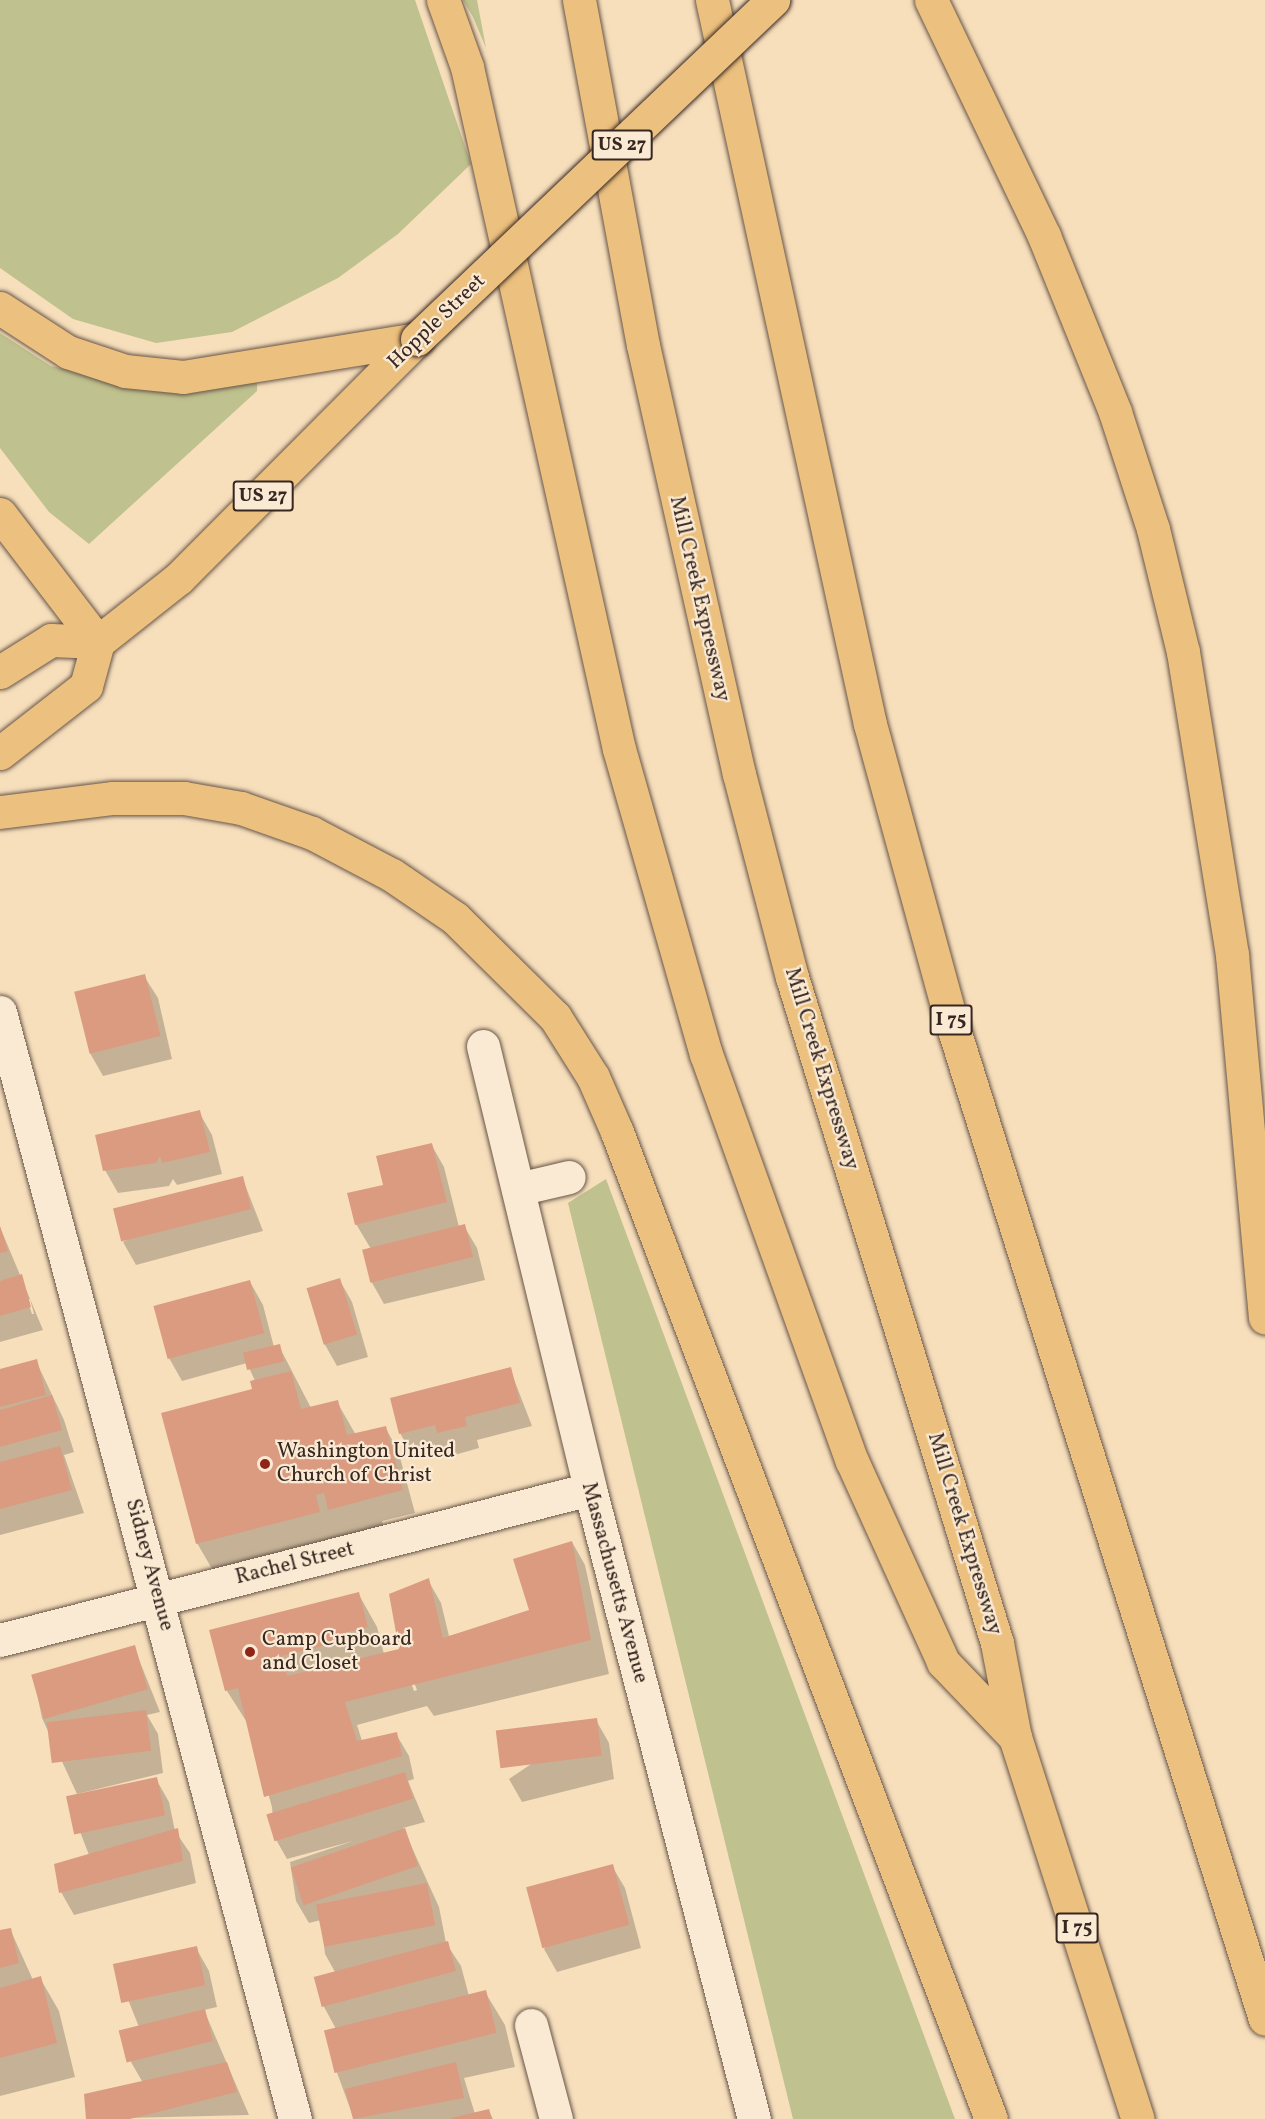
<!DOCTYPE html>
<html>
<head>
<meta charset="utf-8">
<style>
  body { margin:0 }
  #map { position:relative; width:1265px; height:2119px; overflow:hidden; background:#f7dfbc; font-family:Vollkorn,serif }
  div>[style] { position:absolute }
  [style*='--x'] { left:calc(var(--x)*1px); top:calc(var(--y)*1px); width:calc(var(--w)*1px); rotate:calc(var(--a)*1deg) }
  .green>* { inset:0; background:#bfc18e }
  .shadow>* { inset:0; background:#0003 }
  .building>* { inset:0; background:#da9b80; transform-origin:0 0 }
  .roads { filter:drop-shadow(0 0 2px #675548) drop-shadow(0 0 2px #675548) }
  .minor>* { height:33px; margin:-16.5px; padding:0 16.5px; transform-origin:16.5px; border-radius:16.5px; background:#faead3 }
  .major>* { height:33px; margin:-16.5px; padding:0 16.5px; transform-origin:16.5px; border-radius:16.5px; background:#ecc07e }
  .highway>* { height:33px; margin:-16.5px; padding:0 16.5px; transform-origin:16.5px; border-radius:16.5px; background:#ecc07e }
  .bridges { filter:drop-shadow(0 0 2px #372721) drop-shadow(0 0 2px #372721) }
  .major-bridge>* { height:33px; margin:-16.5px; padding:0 16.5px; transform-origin:16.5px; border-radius:16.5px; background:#ecc07e }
  .dots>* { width:16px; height:16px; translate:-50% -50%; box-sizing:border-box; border:3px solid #faead3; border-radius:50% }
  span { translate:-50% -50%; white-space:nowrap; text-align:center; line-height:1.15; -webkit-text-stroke:4.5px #faead3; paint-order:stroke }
  .shield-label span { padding:2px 4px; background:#faead3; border:2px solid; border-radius:4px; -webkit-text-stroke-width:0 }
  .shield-label { font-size:20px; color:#372721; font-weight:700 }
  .street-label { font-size:21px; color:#372721 }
  .poi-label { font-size:21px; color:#372721 }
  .left { translate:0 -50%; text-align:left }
</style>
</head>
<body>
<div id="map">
  <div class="green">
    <div style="clip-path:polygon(0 0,415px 0,471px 164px,398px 234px,338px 278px,232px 332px,156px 343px,73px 319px,0 268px)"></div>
    <div style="clip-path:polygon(463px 0,477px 0,486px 48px,473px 17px)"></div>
    <div style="clip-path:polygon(0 333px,51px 366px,148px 388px,257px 379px,257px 391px,89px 544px,49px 512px,0 448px)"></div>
    <div style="clip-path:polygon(606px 1179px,955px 2119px,793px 2119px,568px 1203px)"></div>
  </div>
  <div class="shadow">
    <div style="clip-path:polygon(144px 976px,158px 998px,172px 1059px,103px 1076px,90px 1053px,76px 992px)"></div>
    <div style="clip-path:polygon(199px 1112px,212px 1135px,222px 1174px,177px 1185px,173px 1179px,169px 1186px,118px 1193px,105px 1170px)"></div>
    <div style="clip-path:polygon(431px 1144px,444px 1167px,459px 1227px,464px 1226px,477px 1248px,485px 1280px,384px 1304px,371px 1281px,371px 1249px,356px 1224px)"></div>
    <div style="clip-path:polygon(242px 1177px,263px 1231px,136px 1265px,123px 1242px)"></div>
    <div style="clip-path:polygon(evenodd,0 1227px,43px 1330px,0 1342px,0 1227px,27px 1299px,30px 1299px,34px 1314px,32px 1314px,27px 1299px)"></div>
    <div style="clip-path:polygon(339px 1279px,352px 1302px,368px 1357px,337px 1366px,324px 1343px)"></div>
    <div style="clip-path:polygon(250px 1282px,263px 1305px,274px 1347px,279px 1346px,311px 1408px,337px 1402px,356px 1435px,385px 1427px,398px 1450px,415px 1513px,382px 1521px,388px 1543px,222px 1586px,197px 1543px,255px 1381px,247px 1363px,182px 1381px,169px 1358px,155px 1307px)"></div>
    <div style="clip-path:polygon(36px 1361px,64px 1420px,74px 1452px,64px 1455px,84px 1513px,0 1535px,0 1371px)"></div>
    <div style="clip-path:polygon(510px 1369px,532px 1426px,477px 1440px,479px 1448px,451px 1456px,447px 1448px,413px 1456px,400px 1433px)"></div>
    <div style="clip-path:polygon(evenodd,572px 1542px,585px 1565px,609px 1674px,434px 1716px,427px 1706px,357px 1725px,362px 1741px,396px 1734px,409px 1756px,414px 1779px,408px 1781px,425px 1822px,403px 1828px,439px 1907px,446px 1943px,461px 1966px,469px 1996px,485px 1992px,505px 2025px,515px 2067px,464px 2078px,475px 2114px,488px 2110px,493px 2119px,354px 2119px,336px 2070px,336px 2029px,323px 2005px,335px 1972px,325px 1954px,321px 1920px,309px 1923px,296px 1901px,290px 1862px,353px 1841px,287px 1859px,274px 1836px,272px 1807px,248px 1724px,227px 1691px,211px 1631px,358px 1593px,377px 1627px,384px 1654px,401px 1650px,428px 1580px,441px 1603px,449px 1636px,532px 1613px,572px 1542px,407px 1672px,410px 1672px,417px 1690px,414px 1691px,407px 1672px)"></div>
    <div style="clip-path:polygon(134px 1647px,160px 1712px,147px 1715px,158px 1734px,163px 1773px,77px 1794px,42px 1718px,34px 1679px)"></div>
    <div style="clip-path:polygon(596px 1720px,609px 1743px,614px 1779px,522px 1802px,509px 1779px)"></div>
    <div style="clip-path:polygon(156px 1779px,169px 1802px,175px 1831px,190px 1853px,196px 1883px,74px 1915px,61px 1892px,89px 1855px,69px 1803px)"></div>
    <div style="clip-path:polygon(612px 1866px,625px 1888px,641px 1948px,557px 1972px,544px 1949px)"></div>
    <div style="clip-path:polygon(10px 1929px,33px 1980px,40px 1978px,59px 2011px,75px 2077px,0 2096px,0 1931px)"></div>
    <div style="clip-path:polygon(196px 1948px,209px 1971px,217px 2007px,204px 2010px,249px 2115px,87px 2119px,143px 2083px,131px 2062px,139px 2027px,115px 1967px)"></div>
  </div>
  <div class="building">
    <div style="left:145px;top:974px;width:64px;height:73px;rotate:76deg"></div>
    <div style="clip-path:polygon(200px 1110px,210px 1152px,162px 1163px,160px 1156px,156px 1163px,103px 1171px,95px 1135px)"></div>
    <div style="clip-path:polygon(432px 1143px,447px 1202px,355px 1225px,347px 1193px,383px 1185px,376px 1156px)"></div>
    <div style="left:243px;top:1176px;width:34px;height:134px;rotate:76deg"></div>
    <div style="left:465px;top:1224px;width:34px;height:106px;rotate:76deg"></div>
    <div style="clip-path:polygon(0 1226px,8px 1251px,0 1253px)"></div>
    <div style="clip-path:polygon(22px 1274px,31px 1307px,0 1316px,0 1281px)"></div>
    <div style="left:340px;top:1278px;width:59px;height:35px;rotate:73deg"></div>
    <div style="left:250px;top:1280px;width:55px;height:100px;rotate:75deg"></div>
    <div style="left:280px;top:1344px;width:18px;height:38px;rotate:77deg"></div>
    <div style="clip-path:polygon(37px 1359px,46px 1395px,0 1407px,0 1369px)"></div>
    <div style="clip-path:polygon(511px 1367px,520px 1403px,465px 1417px,467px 1426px,437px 1433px,435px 1425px,399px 1434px,390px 1398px)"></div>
    <div style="clip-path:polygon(291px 1371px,301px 1409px,338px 1400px,347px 1435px,386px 1426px,403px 1490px,328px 1510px,324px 1493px,316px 1495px,320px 1512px,196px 1544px,161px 1413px,252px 1389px,250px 1381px)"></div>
    <div style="clip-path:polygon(52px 1395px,62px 1430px,0 1447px,0 1410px)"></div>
    <div style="clip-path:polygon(60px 1446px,72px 1490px,0 1509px,0 1462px)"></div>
    <div style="clip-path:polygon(572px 1541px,591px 1640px,345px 1702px,357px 1741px,397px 1732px,402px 1756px,264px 1797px,238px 1688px,225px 1691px,209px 1630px,359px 1592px,368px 1627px,336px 1635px,338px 1642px,282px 1656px,287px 1676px,399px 1649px,389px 1594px,429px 1578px,443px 1638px,529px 1610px,513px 1559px)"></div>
    <div style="left:135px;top:1645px;width:46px;height:108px;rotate:74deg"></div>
    <div style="left:146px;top:1710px;width:41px;height:100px;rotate:83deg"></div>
    <div style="left:597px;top:1718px;width:38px;height:102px;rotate:83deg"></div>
    <div style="left:405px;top:1772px;width:28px;height:145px;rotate:73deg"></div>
    <div style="left:157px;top:1777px;width:39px;height:93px;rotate:78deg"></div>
    <div style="clip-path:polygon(178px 1828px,183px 1861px,59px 1893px,54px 1864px)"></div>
    <div style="left:405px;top:1828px;width:40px;height:121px;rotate:71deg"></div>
    <div style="left:613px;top:1864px;width:63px;height:90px;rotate:75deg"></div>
    <div style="left:427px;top:1883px;width:43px;height:113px;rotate:79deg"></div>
    <div style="clip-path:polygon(11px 1928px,19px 1963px,0 1968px,0 1930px)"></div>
    <div style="left:448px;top:1941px;width:31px;height:139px;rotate:75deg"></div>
    <div style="left:197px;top:1946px;width:40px;height:86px;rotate:78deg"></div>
    <div style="clip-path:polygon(41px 1976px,57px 2043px,0 2058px,0 1988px)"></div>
    <div style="left:486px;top:1990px;width:44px;height:167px;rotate:76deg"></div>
    <div style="left:205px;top:2009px;width:33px;height:89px;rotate:76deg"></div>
    <div style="clip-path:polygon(227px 2062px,237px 2092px,130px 2119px,86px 2119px,84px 2094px)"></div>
    <div style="clip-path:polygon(456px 2062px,464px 2098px,353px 2119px,345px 2089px)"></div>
    <div style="clip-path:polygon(489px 2109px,492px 2119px,451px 2119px,451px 2118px)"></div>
  </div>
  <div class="roads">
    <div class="minor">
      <div style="--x:0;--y:1012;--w:1146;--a:75.08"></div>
      <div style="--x:483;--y:1046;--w:456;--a:76.4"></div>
      <div style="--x:590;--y:1489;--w:651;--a:75.41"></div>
      <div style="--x:518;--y:1189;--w:52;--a:-13.2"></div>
      <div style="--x:0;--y:1640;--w:609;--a:-14.36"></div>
      <div style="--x:531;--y:2025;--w:97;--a:75.1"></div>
    </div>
    <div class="major">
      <div style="--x:0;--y:672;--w:60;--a:-32.1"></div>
      <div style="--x:51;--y:640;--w:47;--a:2.4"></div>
      <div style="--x:0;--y:753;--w:109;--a:-37.9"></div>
      <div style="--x:86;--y:686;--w:46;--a:-74.7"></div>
      <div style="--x:98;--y:642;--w:103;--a:-38.3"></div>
      <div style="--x:179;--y:578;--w:337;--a:-45.1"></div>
    </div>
    <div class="highway">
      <div style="--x:443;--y:0;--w:71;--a:70.3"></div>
      <div style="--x:467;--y:67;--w:699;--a:77.44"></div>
      <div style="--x:619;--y:749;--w:317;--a:74.1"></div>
      <div style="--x:706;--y:1054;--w:432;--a:70.3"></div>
      <div style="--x:852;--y:1461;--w:221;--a:65.6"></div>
      <div style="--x:943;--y:1662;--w:104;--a:46.2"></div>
      <div style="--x:579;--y:0;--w:351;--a:79.5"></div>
      <div style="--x:643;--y:345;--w:440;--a:77.4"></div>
      <div style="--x:739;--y:774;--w:210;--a:75.4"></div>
      <div style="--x:792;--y:977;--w:697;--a:72.89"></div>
      <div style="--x:997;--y:1643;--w:96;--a:79.2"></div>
      <div style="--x:1015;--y:1737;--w:401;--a:72.2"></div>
      <div style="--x:712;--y:0;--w:741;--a:77.69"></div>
      <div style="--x:870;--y:724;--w:304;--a:74.7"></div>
      <div style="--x:950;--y:1017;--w:1050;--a:72.55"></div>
      <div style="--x:931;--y:0;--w:262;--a:64.4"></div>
      <div style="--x:1044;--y:236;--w:190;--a:68"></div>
      <div style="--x:1115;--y:412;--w:123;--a:72"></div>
      <div style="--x:1153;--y:529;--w:127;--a:76.3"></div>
      <div style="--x:1183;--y:652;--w:307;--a:80.8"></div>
      <div style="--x:1232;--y:955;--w:364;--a:84.8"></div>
      <div style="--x:0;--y:308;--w:81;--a:32.9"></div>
      <div style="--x:68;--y:352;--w:60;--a:18.4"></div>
      <div style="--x:125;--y:371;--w:58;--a:5.9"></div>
      <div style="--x:183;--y:377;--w:237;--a:-9.2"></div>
      <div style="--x:0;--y:514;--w:161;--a:52.6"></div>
      <div style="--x:0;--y:812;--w:114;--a:-7.1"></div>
      <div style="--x:113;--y:798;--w:71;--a:0"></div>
      <div style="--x:184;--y:798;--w:58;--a:10"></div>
      <div style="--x:241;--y:808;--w:75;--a:19.4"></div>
      <div style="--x:312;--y:833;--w:90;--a:27.7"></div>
      <div style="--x:392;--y:875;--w:76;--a:34.3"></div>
      <div style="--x:455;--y:918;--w:141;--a:44.7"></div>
      <div style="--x:555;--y:1017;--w:71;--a:57.7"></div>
      <div style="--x:593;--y:1077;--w:60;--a:66.4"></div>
      <div style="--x:617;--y:1132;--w:1055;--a:69.25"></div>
    </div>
  </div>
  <div class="bridges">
    <div class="major-bridge">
      <div style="--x:417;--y:339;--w:492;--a:-43.6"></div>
    </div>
  </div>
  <div class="dots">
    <div style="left:265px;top:1464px;background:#8f2418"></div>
    <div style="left:250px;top:1652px;background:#8f2418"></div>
  </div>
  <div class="shield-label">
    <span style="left:622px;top:145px">US 27</span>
    <span style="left:263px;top:496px">US 27</span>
    <span style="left:951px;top:1020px">I 75</span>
    <span style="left:1077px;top:1928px">I 75</span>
  </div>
  <div class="street-label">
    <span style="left:437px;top:322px;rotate:-44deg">Hopple Street</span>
    <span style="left:699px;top:599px;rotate:77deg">Mill Creek Expressway</span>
    <span style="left:821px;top:1069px;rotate:73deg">Mill Creek Expressway</span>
    <span style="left:964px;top:1534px;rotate:73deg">Mill Creek Expressway</span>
    <span style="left:295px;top:1564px;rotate:-14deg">Rachel Street</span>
    <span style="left:149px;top:1565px;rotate:75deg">Sidney Avenue</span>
    <span style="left:614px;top:1583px;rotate:75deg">Massachusetts Avenue</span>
  </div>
  <div class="poi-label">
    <span class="left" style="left:277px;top:1464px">Washington United<br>Church of Christ</span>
    <span class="left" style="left:262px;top:1652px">Camp Cupboard<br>and Closet</span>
  </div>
</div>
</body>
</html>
